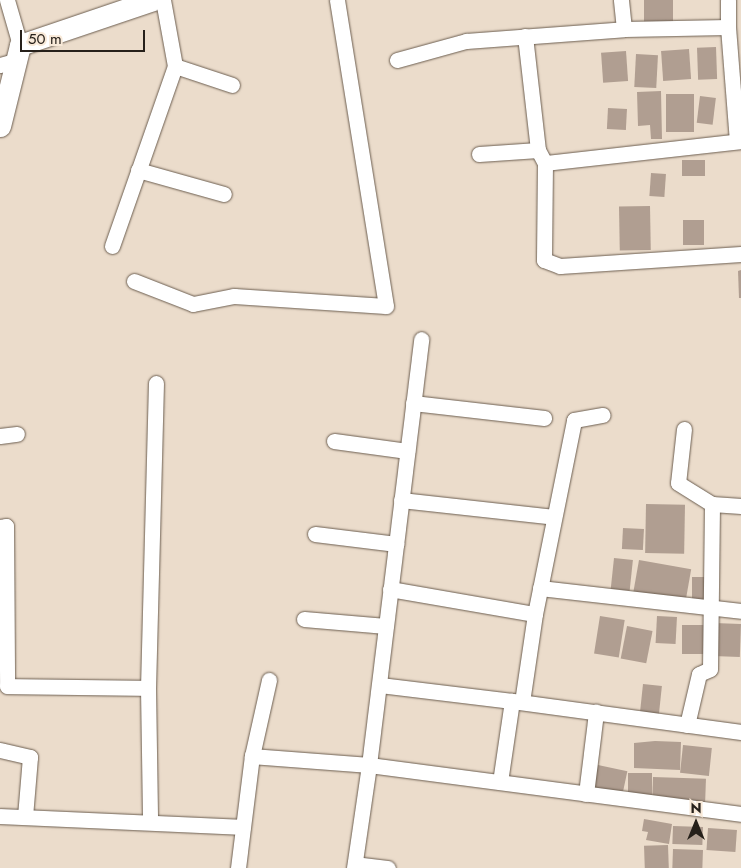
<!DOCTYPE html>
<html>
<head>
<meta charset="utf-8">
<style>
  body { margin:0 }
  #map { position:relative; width:741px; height:868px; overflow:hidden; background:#ebdccb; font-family:Jost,sans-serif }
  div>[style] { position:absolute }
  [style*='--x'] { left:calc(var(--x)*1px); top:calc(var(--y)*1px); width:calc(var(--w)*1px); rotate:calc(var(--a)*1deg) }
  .building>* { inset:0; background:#b09e91; transform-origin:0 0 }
  .roads { filter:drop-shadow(0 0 1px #6c5e50) drop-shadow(0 0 1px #6c5e50) }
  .street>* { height:15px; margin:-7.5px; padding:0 7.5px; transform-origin:7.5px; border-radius:7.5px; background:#fff }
  .secondary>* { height:21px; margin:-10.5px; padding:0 10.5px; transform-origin:10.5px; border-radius:10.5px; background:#fff }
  span { translate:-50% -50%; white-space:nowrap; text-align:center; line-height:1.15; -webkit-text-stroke:4.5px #f8e9d8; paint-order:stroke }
  .north { position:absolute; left:671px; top:798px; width:50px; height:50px; -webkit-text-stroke:4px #f8e9d8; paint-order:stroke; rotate:0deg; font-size:14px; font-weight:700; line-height:20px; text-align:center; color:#26201a }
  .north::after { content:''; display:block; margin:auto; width:18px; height:22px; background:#26201a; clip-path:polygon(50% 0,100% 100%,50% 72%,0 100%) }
  .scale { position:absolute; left:20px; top:30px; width:125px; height:22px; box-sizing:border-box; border:2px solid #26201a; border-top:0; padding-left:6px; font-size:15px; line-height:18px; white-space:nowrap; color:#26201a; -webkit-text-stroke:4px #f8e9d8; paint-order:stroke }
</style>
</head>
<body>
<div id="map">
  <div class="building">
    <div style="left:644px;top:0;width:29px;height:22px"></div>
    <div style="left:716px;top:47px;width:32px;height:19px;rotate:88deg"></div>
    <div style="left:689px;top:49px;width:30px;height:28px;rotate:86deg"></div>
    <div style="left:626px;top:51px;width:30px;height:25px;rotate:86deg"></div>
    <div style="left:636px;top:54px;width:22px;height:33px;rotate:3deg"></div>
    <div style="clip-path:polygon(661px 91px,662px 139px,651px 139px,650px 125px,638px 126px,637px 92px)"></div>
    <div style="left:666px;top:94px;width:28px;height:38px"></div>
    <div style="left:700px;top:96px;width:16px;height:27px;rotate:7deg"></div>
    <div style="left:608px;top:108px;width:19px;height:21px;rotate:3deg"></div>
    <div style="left:682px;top:160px;width:23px;height:16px"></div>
    <div style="left:651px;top:173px;width:15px;height:23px;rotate:4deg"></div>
    <div style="left:650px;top:206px;width:44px;height:31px;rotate:89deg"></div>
    <div style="left:683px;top:220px;width:21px;height:25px"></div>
    <div style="clip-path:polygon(741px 270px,741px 298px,739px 298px,738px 271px)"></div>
    <div style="left:646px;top:504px;width:39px;height:49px;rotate:1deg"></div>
    <div style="left:623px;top:528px;width:21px;height:21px;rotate:3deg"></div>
    <div style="left:614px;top:558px;width:19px;height:31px;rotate:6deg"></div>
    <div style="left:639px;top:560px;width:53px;height:33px;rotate:10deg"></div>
    <div style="left:692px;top:577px;width:16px;height:24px"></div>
    <div style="left:600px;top:616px;width:25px;height:38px;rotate:9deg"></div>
    <div style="left:657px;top:616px;width:20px;height:27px;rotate:3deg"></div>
    <div style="left:714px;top:623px;width:27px;height:33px;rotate:2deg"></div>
    <div style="left:709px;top:625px;width:29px;height:27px;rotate:90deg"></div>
    <div style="left:627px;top:626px;width:26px;height:33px;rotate:11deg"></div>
    <div style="left:643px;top:684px;width:19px;height:31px;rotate:6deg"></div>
    <div style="clip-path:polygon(655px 741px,681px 742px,680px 770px,634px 768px,634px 743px)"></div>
    <div style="left:683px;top:745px;width:29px;height:28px;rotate:6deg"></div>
    <div style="left:598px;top:765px;width:30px;height:28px;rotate:12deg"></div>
    <div style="left:628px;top:773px;width:24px;height:25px"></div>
    <div style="left:653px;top:777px;width:53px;height:24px;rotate:2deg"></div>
    <div style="clip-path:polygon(644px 819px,672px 824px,669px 844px,646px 840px,648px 832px,642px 831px)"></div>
    <div style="left:673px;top:826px;width:30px;height:18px;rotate:2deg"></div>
    <div style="left:708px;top:828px;width:29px;height:22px;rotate:4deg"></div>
    <div style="left:668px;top:845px;width:23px;height:24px;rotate:88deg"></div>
    <div style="left:673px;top:849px;width:30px;height:19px;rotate:2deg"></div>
  </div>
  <div class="roads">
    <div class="street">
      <div style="--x:7;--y:0;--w:47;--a:73.9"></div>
      <div style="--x:728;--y:27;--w:114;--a:85.5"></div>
      <div style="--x:624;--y:29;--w:104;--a:-1.1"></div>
      <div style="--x:728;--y:27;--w:27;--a:-90"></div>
      <div style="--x:525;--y:36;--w:115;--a:83.5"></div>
      <div style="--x:538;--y:150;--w:15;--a:62"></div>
      <div style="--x:545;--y:163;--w:97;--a:90.6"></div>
      <div style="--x:544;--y:260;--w:17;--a:21"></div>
      <div style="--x:560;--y:266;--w:181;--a:-3.8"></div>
      <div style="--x:397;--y:60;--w:72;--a:-15.4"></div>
      <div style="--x:466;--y:41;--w:158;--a:-4.3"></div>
      <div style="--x:624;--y:29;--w:29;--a:-96"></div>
      <div style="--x:0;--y:65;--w:16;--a:-15"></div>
      <div style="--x:175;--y:66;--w:60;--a:18.4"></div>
      <div style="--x:479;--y:154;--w:59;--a:-3.9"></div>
      <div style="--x:545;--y:163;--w:197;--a:-6.4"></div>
      <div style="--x:138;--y:170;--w:89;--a:15.6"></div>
      <div style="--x:112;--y:246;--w:191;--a:-70.7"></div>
      <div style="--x:175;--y:66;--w:67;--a:-100.3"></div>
      <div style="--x:134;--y:281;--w:63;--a:21.3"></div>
      <div style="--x:193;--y:304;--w:42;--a:-11"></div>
      <div style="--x:234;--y:296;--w:152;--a:3.8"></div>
      <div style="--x:386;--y:306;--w:310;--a:-99.1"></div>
      <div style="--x:413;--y:403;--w:132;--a:6.5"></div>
      <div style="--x:684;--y:429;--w:54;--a:96.3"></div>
      <div style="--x:678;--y:483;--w:40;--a:32"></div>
      <div style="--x:712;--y:504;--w:29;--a:4"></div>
      <div style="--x:0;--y:436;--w:17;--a:-7"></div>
      <div style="--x:334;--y:441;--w:74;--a:7.8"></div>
      <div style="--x:401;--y:500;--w:154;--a:6.3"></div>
      <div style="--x:0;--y:527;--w:6;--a:-9"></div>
      <div style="--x:6;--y:526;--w:160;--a:89.6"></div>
      <div style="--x:7;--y:686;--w:141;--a:0.8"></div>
      <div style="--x:148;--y:688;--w:134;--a:89.1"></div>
      <div style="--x:315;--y:534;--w:82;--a:7"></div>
      <div style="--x:540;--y:588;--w:202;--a:6.5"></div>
      <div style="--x:390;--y:589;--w:147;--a:9.8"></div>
      <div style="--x:535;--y:614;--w:89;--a:98.4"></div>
      <div style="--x:535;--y:614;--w:198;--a:-78.6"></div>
      <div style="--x:574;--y:420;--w:29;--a:-10"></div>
      <div style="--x:304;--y:619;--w:82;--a:4.9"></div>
      <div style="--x:380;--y:685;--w:133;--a:6.9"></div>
      <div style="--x:148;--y:688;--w:305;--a:-88.5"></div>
      <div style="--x:687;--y:725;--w:52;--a:-76.8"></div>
      <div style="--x:699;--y:674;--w:12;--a:-24"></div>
      <div style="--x:710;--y:669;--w:165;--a:-89.3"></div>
      <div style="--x:0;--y:750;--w:31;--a:13"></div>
      <div style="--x:30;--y:757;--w:60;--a:94.8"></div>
      <div style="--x:252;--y:756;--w:78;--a:-77.4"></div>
      <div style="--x:500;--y:782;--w:82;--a:-81.6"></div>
      <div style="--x:512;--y:701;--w:231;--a:7.7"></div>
      <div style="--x:586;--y:794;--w:83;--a:-83"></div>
      <div style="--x:0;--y:816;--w:243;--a:2.6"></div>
      <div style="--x:355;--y:864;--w:33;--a:7"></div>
      <div style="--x:238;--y:868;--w:113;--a:-82.9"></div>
      <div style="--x:252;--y:756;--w:117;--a:4.4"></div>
      <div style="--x:369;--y:765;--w:429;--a:-83"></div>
      <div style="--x:354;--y:868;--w:104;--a:-81.7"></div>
      <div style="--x:369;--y:765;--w:375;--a:7.5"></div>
    </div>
    <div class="secondary">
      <div style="--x:0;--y:126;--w:83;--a:-76.1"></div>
      <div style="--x:20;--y:45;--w:140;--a:-18.7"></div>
    </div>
  </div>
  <div class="north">N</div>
  <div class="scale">50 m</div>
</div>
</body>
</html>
